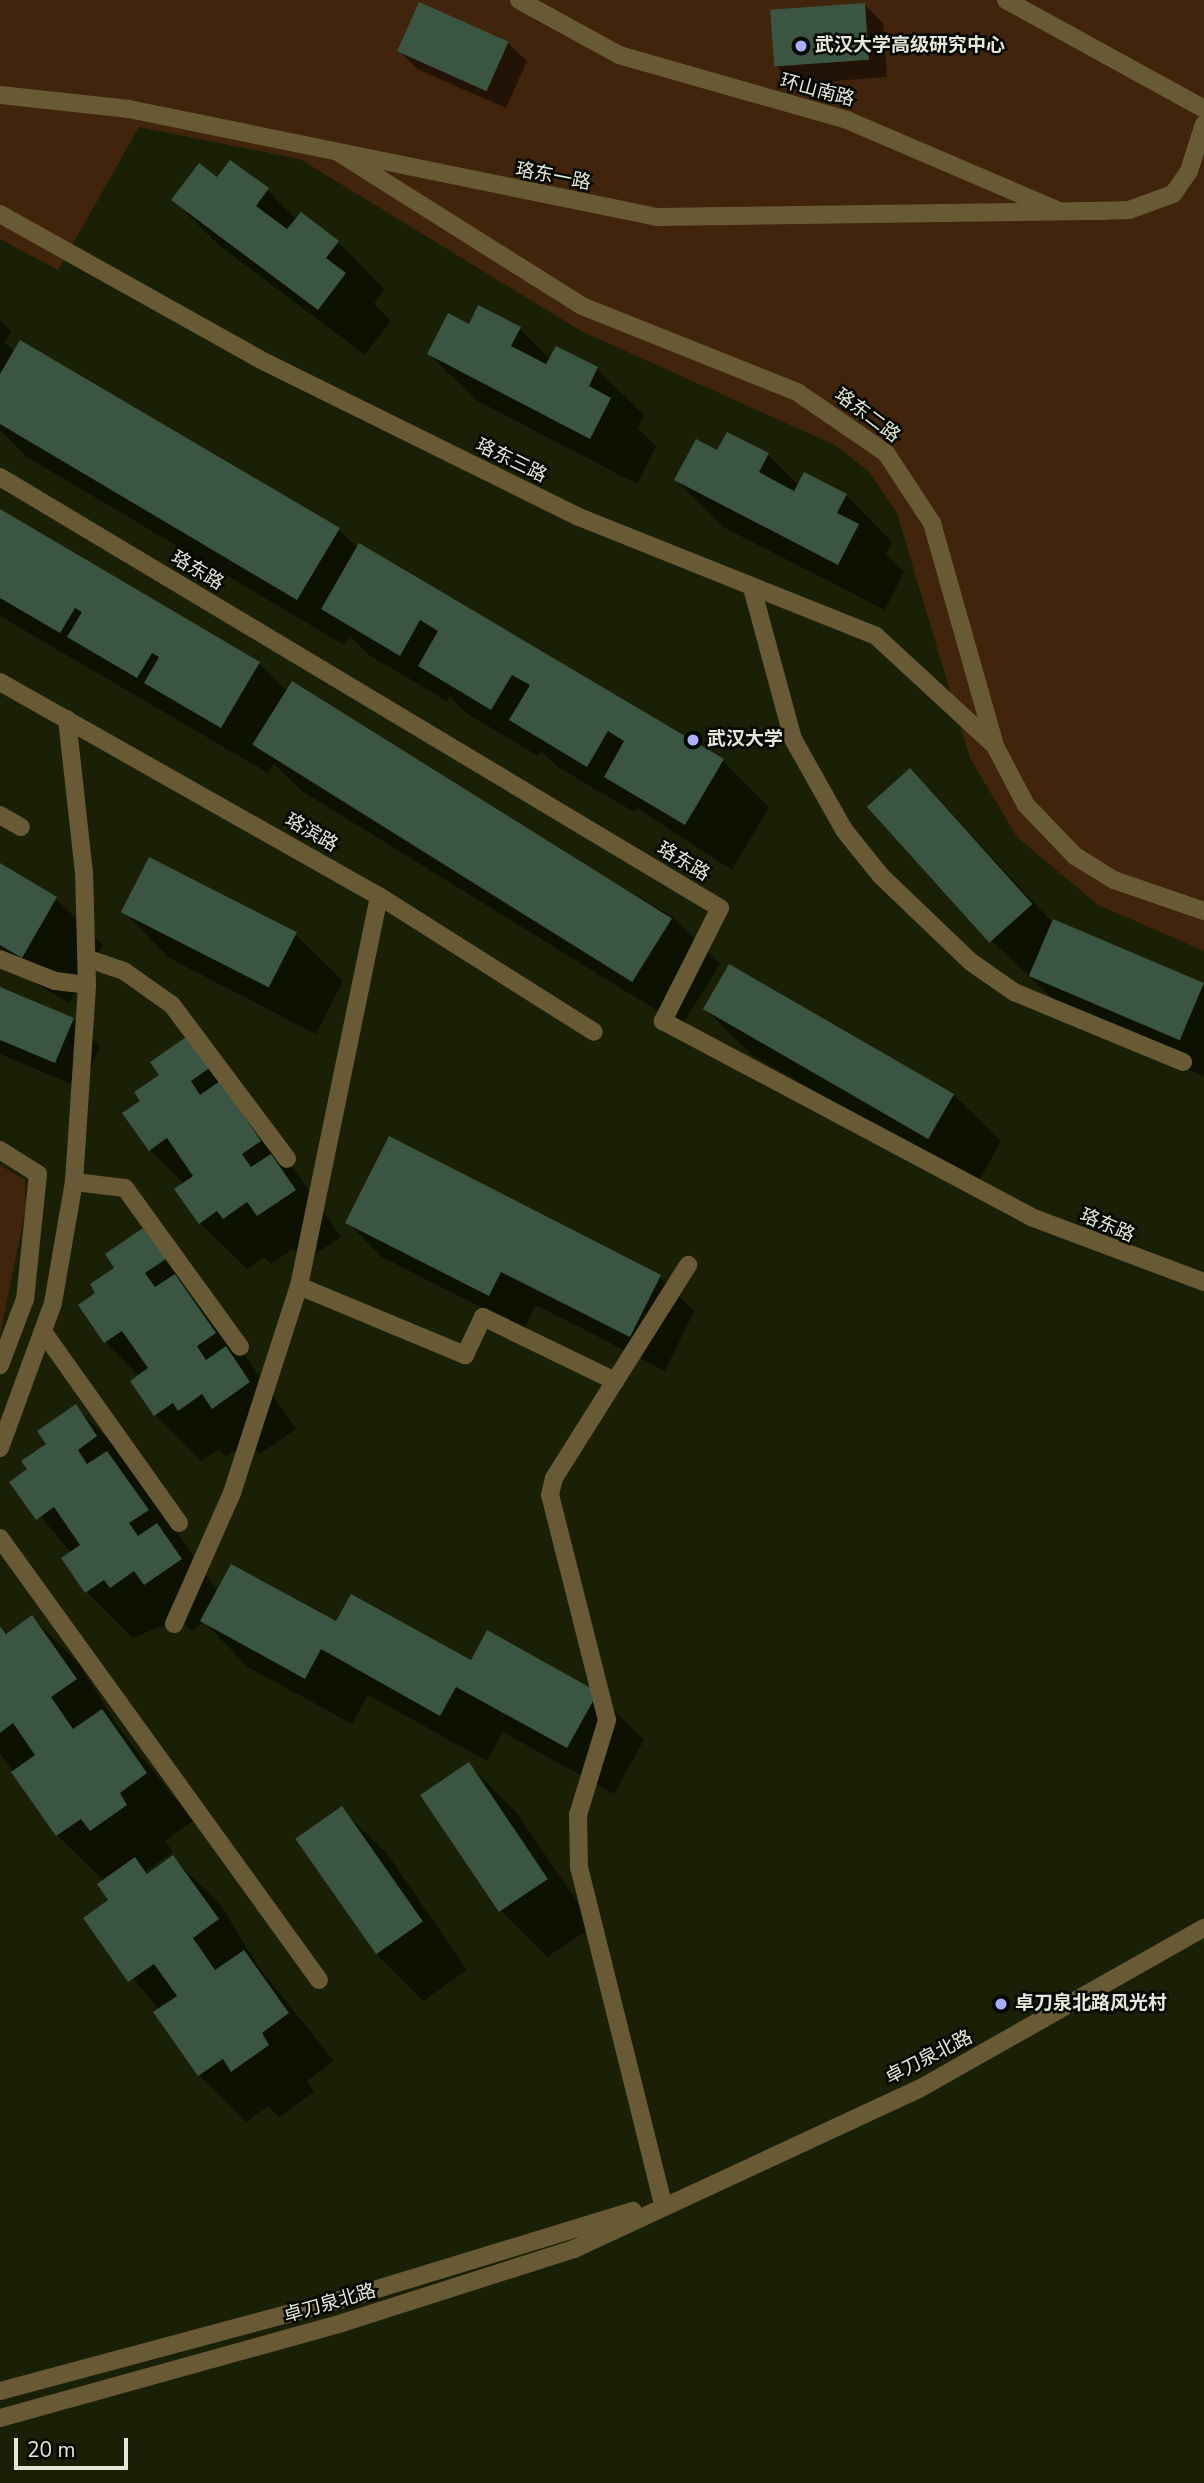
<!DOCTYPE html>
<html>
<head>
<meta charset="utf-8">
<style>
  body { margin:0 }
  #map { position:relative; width:1204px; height:2483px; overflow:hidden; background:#1a2005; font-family:"Nunito Sans","Noto Sans SC",sans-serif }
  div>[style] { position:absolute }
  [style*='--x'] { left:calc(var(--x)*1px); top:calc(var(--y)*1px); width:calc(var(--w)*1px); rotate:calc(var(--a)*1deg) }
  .green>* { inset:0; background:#41240c }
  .shadow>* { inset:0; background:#0007 }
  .building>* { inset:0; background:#3a5541; transform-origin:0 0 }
  .minor>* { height:18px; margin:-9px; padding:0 9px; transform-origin:9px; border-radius:9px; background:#685a35 }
  .dots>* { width:19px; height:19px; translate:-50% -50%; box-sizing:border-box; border:4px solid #060802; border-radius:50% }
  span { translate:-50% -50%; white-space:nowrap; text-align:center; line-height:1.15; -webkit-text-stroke:5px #060802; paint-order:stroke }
  .poi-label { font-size:19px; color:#e3e8d8; font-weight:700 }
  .left { translate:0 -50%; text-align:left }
  .street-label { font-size:19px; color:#e3e8d8 }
  .scale { position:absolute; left:14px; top:2438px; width:114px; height:32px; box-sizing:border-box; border:4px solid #e3e8d8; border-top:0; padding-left:9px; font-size:21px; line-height:24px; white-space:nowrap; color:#e3e8d8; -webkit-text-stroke:5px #060802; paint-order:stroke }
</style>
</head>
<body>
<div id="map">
  <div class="green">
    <div style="clip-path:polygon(0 0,1204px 0,1204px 951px,1098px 905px,1017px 837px,970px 758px,897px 513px,869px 472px,835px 445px,581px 331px,300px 159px,139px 127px,58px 270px,0 239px)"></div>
    <div style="clip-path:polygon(0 1165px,25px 1180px,26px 1207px,0 1335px)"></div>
  </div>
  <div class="shadow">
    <div style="clip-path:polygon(864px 4px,883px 23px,887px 77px,795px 84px,776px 66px)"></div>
    <div style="clip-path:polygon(508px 43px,527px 61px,506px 108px,417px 69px,399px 50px)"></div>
    <div style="clip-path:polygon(218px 180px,267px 190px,297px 220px,338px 242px,384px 289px,374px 304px,391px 321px,365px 355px,220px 246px,173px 200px)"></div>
    <div style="clip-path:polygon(0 320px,11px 331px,5px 343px,15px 352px,339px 530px,358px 549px,723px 761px,769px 807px,732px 870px,637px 808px,634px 812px,558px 767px,541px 751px,538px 756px,466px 713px,450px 696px,447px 701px,369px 655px,350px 636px,344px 645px,27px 457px,0 430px)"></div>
    <div style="clip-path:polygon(520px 329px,551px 360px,557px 348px,597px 369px,644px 415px,638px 428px,656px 446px,637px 484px,476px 400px,429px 354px)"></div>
    <div style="clip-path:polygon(718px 453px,768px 455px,799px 486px,846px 495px,892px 542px,886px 554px,904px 572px,885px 610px,723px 527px,676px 480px)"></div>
    <div style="clip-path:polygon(0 511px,259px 663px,288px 692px,673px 917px,720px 964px,682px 1026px,302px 791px,274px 764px,268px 773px,0 616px)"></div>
    <div style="clip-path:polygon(910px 770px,1053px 923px,1204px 985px,1204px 1076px,1078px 1023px,992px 941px,870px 807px)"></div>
    <div style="clip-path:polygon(150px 859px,296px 935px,343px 981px,316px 1034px,169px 958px,123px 911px)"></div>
    <div style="clip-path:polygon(0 865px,56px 899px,103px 945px,69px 1003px,0 962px)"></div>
    <div style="clip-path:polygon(729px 966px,954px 1095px,1001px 1141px,977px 1184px,752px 1055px,705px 1009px)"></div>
    <div style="clip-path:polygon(0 989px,73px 1019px,100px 1046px,83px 1089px,0 1054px)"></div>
    <div style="clip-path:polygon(188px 1037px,267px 1130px,341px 1237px,305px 1261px,293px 1249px,271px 1264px,264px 1257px,247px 1269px,200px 1223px,184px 1184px,150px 1150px,143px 1101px)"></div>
    <div style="clip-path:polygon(347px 1222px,660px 1277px,694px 1311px,665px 1371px,536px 1305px,524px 1329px,382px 1257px)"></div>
    <div style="clip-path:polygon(143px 1230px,190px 1276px,296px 1429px,260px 1454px,247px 1442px,226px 1457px,219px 1449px,201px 1461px,155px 1415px,139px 1376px,105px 1342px,98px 1293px)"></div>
    <div style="clip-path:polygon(75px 1406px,122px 1453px,218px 1592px,597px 1693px,644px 1740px,614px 1794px,503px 1732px,487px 1761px,368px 1695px,352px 1724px,248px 1667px,204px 1622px,192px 1631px,179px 1619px,133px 1638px,87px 1592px,71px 1553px,12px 1482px,30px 1470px)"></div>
    <div style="clip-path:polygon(32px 1617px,79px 1664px,119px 1728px,193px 1821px,165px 1841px,173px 1852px,146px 1871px,150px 1874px,173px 1858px,220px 1904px,260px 1969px,334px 2061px,307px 2081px,314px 2092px,279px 2117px,268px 2106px,246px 2122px,199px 2075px,159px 2010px,85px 1918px,111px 1900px,104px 1881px,57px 1835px,0 1753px,0 1626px,8px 1634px)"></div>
    <div style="clip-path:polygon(469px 1765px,515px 1811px,594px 1926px,547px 1957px,501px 1911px)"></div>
    <div style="clip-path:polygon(341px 1809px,388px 1855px,467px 1970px,423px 2001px,376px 1954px)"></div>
  </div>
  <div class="building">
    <div style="left:419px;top:2px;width:98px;height:54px;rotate:24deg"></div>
    <div style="left:865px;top:3px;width:57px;height:95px;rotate:86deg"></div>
    <div style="clip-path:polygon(230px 160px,269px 188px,256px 206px,287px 229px,301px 212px,339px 241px,326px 258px,346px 273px,318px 310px,171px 200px,199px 163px,217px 177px)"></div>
    <div style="clip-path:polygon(478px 305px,521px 327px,511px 346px,546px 364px,556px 346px,598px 367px,589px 386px,611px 398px,590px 439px,427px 354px,448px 313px,469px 324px)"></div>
    <div style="clip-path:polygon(20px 340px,340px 528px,297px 600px,0 424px,0 374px)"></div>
    <div style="clip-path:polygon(727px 432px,769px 453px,759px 472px,794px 491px,804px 472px,847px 494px,837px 513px,859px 524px,838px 565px,674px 480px,696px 439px,717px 450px)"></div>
    <div style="clip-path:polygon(0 509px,260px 662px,221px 728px,144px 683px,159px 657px,152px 653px,137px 678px,67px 637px,82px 612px,75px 608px,60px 633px,0 598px)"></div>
    <div style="clip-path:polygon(359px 543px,724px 759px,685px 825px,604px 777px,624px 741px,608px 731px,587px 767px,509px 720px,530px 685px,512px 675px,491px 710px,418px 666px,438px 631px,420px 620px,400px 656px,321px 609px)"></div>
    <div style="left:292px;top:681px;width:448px;height:75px;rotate:32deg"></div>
    <div style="left:910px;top:768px;width:183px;height:58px;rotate:48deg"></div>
    <div style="left:149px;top:857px;width:166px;height:62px;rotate:27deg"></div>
    <div style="clip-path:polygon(0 863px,57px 897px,22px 958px,0 945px)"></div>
    <div style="left:1053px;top:919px;width:164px;height:62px;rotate:23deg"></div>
    <div style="left:729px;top:964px;width:260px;height:52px;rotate:30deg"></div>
    <div style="clip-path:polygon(0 987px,74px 1018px,55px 1063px,0 1040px)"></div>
    <div style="clip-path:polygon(189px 1035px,211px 1067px,191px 1081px,200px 1095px,220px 1081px,261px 1141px,242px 1154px,251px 1167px,271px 1154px,296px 1190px,257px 1216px,247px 1202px,223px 1219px,217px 1211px,199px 1224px,174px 1189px,193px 1176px,167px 1138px,149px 1151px,122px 1113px,140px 1101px,134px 1092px,159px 1075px,150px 1062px)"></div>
    <div style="clip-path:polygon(389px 1136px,661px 1275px,630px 1337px,501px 1272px,489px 1296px,345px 1223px)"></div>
    <div style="clip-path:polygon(143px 1228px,166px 1259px,145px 1273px,155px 1287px,175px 1274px,216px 1333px,197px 1346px,206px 1360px,226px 1346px,250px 1382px,212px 1409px,202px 1394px,178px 1411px,173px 1403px,154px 1416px,130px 1381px,148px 1368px,122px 1331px,104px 1343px,78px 1305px,95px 1293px,90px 1284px,114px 1268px,105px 1254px)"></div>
    <div style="clip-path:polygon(76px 1404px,97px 1436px,78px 1450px,87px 1464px,107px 1451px,149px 1510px,129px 1523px,138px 1536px,157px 1523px,182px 1559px,144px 1585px,134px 1571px,110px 1588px,104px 1580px,85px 1593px,61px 1558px,80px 1545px,54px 1507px,36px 1520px,9px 1482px,27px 1469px,21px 1461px,46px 1444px,37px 1431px)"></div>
    <div style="clip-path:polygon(231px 1564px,336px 1621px,351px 1594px,471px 1660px,487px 1630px,598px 1692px,567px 1748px,456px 1687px,440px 1716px,321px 1649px,305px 1679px,200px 1621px)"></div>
    <div style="clip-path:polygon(32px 1615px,77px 1679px,51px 1697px,73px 1729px,102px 1709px,147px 1773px,120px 1793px,127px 1805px,90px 1831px,81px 1819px,56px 1836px,11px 1772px,35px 1755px,13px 1723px,0 1733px,0 1626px,6px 1634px)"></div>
    <div style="left:469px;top:1762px;width:141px;height:59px;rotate:56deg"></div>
    <div style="left:342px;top:1806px;width:141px;height:57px;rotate:55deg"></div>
    <div style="clip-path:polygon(173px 1855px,219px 1919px,193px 1938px,215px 1970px,244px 1950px,289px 2013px,262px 2033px,269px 2045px,231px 2072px,223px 2059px,198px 2076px,153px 2012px,177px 1996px,154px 1964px,128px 1982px,83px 1918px,108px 1900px,97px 1884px,135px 1857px,147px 1874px)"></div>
  </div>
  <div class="minor">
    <div style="--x:519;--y:0;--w:114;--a:28.8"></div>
    <div style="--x:619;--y:55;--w:237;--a:15.9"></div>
    <div style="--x:847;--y:120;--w:231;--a:23.2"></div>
    <div style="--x:1006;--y:0;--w:226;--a:28.8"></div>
    <div style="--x:0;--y:95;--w:130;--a:6.2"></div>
    <div style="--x:129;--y:109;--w:539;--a:11.56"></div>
    <div style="--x:657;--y:217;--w:450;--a:-0.8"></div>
    <div style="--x:339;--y:153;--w:287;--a:32.2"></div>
    <div style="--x:582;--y:306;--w:232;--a:21.8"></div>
    <div style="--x:797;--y:392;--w:108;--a:34.4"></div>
    <div style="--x:886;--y:453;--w:84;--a:56.7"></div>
    <div style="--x:932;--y:523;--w:232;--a:74.2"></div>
    <div style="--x:995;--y:746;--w:67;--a:62.3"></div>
    <div style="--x:1026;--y:805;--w:71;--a:46.1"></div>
    <div style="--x:1075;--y:856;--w:46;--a:31.6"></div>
    <div style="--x:1114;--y:880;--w:95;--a:19"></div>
    <div style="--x:1097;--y:211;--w:32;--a:-2"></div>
    <div style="--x:1129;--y:210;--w:47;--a:-20"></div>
    <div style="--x:1173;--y:194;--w:28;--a:-55"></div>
    <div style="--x:1189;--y:171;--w:49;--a:-72.3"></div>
    <div style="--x:0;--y:214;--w:297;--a:29.2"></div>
    <div style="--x:259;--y:359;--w:357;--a:26.3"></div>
    <div style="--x:579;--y:517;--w:320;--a:21.8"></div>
    <div style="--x:876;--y:636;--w:158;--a:42.7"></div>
    <div style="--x:0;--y:477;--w:839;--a:30.91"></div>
    <div style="--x:720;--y:908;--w:127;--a:116.8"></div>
    <div style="--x:663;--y:1021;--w:417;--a:28"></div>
    <div style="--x:1031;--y:1217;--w:185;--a:20.6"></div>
    <div style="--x:752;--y:588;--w:156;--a:74.8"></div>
    <div style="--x:793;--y:739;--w:104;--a:60.7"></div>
    <div style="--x:844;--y:830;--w:59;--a:51.2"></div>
    <div style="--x:881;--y:876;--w:124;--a:43.7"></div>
    <div style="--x:971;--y:962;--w:52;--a:34.9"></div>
    <div style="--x:1014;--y:992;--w:183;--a:22.5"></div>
    <div style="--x:0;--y:682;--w:435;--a:29.5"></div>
    <div style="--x:379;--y:896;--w:254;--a:32.3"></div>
    <div style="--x:0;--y:815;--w:24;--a:30"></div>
    <div style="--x:86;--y:958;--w:40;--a:18.9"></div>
    <div style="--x:124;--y:971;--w:59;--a:35.3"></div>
    <div style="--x:172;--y:1005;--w:192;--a:53.2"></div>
    <div style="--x:0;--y:959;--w:59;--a:21.8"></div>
    <div style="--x:55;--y:981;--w:32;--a:7"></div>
    <div style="--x:0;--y:1150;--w:45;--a:32.3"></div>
    <div style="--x:38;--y:1174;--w:126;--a:95.9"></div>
    <div style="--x:25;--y:1299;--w:71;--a:110.7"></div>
    <div style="--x:74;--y:1182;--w:51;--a:6.7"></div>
    <div style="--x:125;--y:1188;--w:196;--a:54.1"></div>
    <div style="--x:299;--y:1286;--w:398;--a:-78.4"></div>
    <div style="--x:44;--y:1333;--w:233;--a:54.6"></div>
    <div style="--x:0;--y:1448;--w:154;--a:-69.9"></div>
    <div style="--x:53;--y:1303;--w:123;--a:-80.2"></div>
    <div style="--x:74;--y:1182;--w:197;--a:-86.2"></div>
    <div style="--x:87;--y:985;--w:112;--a:-91.5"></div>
    <div style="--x:84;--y:873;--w:155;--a:-96.3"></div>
    <div style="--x:0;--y:1538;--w:545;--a:54.18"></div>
    <div style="--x:174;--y:1624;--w:143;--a:-66.1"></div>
    <div style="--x:232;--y:1493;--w:218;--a:-72.1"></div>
    <div style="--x:299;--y:1286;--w:180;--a:22.6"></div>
    <div style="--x:465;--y:1355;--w:42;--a:-64.7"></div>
    <div style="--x:483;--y:1317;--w:147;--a:25.9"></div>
    <div style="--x:663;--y:2204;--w:347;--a:-104"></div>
    <div style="--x:579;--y:1867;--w:52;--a:-91.1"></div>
    <div style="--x:578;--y:1815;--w:99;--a:-73"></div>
    <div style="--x:607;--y:1720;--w:232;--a:-104.2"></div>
    <div style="--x:550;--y:1495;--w:17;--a:-77"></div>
    <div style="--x:554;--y:1478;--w:252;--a:-57.8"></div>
    <div style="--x:0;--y:2391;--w:360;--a:-15"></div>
    <div style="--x:348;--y:2298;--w:298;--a:-17"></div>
    <div style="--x:0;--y:2418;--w:355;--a:-15.5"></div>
    <div style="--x:342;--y:2323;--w:244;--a:-17.7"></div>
    <div style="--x:574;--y:2249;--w:380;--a:-24.9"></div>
    <div style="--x:919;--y:2089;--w:327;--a:-29.5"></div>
  </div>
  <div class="dots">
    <div style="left:801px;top:46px;background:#a8b0fc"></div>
    <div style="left:693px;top:740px;background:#a8b0fc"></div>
    <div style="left:1001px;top:2004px;background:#a8b0fc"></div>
  </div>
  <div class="poi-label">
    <span class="left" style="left:815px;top:46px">武汉大学高级研究中心</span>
    <span class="left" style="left:707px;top:740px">武汉大学</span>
    <span class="left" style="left:1015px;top:2004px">卓刀泉北路风光村</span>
  </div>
  <div class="street-label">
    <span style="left:817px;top:91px;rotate:15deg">环山南路</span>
    <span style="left:553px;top:177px;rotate:11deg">珞东一路</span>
    <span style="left:867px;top:416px;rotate:37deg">珞东二路</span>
    <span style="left:511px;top:461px;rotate:26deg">珞东三路</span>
    <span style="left:197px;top:571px;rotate:31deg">珞东路</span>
    <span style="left:311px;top:833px;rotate:30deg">珞滨路</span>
    <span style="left:683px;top:862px;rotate:31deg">珞东路</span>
    <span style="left:1107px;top:1226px;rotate:23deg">珞东路</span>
    <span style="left:929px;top:2058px;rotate:-27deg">卓刀泉北路</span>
    <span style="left:330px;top:2304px;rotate:-16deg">卓刀泉北路</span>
  </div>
  <div class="scale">20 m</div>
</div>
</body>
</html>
